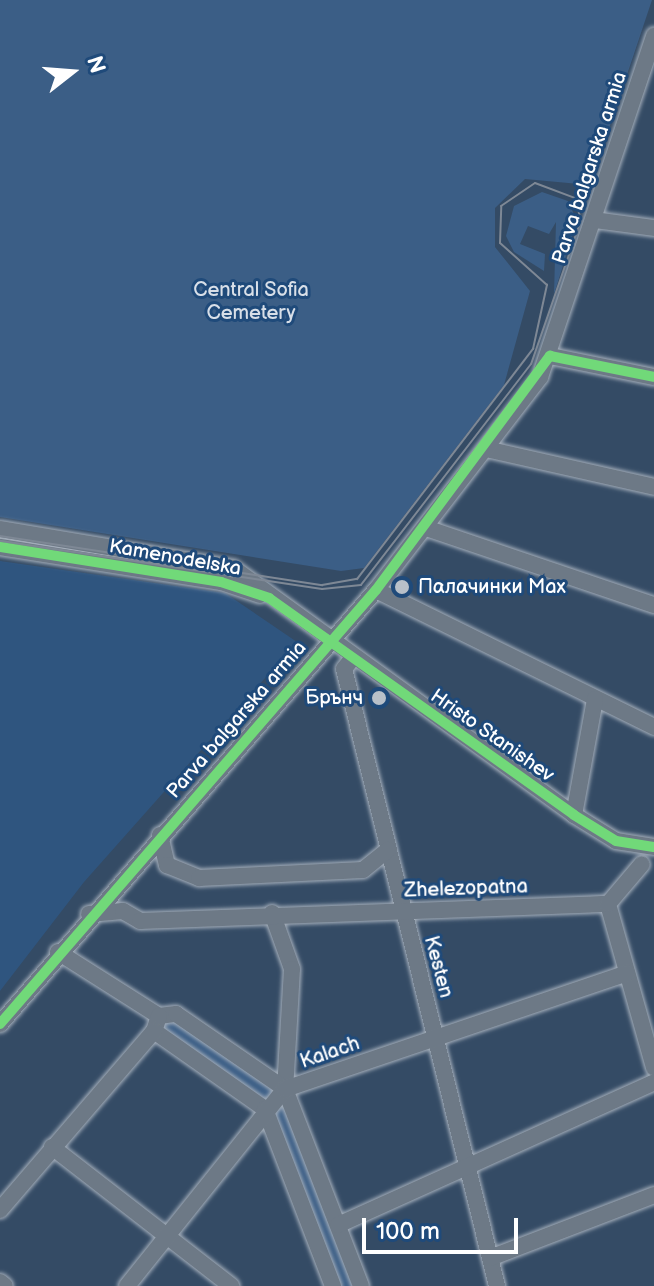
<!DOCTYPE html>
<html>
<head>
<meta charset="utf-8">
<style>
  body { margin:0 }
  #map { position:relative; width:654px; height:1286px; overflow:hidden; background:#344b65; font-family:"Balsamiq Sans",sans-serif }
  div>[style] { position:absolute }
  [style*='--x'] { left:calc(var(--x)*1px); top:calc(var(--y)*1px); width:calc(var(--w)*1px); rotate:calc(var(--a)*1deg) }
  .built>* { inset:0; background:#2f557f }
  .green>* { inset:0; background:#3b5e86 }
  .roads { filter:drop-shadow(0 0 2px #a4aeba) drop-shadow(0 0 2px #a4aeba) }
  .minor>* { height:16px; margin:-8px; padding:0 8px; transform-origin:8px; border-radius:8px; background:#6d7986 }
  .tram>* { height:2px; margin:-1px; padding:0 1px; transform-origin:1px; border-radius:1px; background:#7e8895 }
  .cycleway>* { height:10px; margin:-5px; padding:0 5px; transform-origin:5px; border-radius:5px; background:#71d979 }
  .dots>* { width:22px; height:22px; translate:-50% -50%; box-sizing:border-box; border:4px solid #1f4a7a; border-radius:50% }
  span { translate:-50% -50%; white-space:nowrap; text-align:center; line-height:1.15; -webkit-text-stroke:6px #1f4a7a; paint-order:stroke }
  .street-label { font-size:20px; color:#fff }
  .park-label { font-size:20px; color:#d8dfe8 }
  .poi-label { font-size:20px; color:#fff }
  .left { translate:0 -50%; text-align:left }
  .right { translate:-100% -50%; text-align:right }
  .north { position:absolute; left:32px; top:32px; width:80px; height:80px; -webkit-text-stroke:6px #1f4a7a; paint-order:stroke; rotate:73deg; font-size:22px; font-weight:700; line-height:32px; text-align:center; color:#fff }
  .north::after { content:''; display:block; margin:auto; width:28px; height:36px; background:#fff; clip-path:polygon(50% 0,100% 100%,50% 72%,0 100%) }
  .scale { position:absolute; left:362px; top:1218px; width:156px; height:36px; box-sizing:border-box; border:4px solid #fff; border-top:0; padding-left:10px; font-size:24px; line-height:28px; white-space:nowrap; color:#fff; -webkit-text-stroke:6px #1f4a7a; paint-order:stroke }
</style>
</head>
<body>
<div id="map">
  <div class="built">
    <div style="clip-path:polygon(0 561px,225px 593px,297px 642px,84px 882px,0 991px)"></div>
  </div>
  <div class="green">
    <div style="clip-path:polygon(0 0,652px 0,590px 185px,525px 179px,495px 208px,495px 247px,530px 291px,504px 385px,364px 568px,341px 571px,0 517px)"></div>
    <div style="clip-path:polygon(542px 192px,568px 201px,577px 221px,554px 294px,556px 222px,549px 234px,528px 226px,520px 244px,545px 254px,544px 271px,514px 252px,506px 236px,514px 206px)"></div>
    <div style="clip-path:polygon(168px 1012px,285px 1089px,361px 1286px,333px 1286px,265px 1109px,154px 1031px)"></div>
  </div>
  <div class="roads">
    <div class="minor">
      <div style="--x:594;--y:220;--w:61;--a:7.6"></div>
      <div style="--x:550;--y:356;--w:106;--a:11.4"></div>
      <div style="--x:486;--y:449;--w:172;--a:12.7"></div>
      <div style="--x:426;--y:528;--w:241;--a:18.7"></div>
      <div style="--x:0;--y:529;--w:236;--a:9.5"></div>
      <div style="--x:233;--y:568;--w:421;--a:35.9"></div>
      <div style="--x:574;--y:815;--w:49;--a:31.8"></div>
      <div style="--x:616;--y:841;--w:38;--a:9"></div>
      <div style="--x:0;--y:547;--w:224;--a:9"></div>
      <div style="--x:221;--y:582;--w:41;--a:18.4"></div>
      <div style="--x:376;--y:590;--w:310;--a:26.2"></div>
      <div style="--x:351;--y:660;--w:11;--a:128"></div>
      <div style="--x:344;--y:669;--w:636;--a:76.07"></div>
      <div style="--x:574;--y:815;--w:118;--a:-79.7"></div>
      <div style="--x:160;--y:835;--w:31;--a:77"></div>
      <div style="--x:167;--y:865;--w:35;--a:22"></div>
      <div style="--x:199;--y:878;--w:164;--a:-2.8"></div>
      <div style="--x:363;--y:870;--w:32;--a:-39"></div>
      <div style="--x:608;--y:904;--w:170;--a:74.3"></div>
      <div style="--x:272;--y:913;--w:59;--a:70.3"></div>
      <div style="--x:292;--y:969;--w:120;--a:93.3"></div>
      <div style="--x:89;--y:914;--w:34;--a:-5"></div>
      <div style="--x:123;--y:911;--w:20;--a:30"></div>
      <div style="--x:140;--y:921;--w:468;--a:-2.1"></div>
      <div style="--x:608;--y:904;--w:52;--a:-49.6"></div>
      <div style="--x:58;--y:952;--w:120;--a:32.4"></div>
      <div style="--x:159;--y:1016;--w:17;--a:-7"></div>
      <div style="--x:176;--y:1014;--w:132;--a:34.5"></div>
      <div style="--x:285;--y:1089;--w:211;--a:68.9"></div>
      <div style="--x:159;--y:1016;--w:16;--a:108"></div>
      <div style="--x:154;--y:1031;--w:136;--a:35.1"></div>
      <div style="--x:265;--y:1109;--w:190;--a:69"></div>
      <div style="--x:0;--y:1024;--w:574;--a:-49.1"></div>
      <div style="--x:376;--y:590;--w:269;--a:-52.4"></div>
      <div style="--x:540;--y:377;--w:360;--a:-71.5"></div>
      <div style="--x:52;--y:1147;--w:227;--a:37.8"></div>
      <div style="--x:0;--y:1210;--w:236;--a:-49.3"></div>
      <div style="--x:338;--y:1225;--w:347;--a:-24.3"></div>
      <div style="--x:490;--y:1258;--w:176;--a:-21"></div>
      <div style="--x:0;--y:1282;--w:6;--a:39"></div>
      <div style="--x:127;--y:1286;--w:253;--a:-51.3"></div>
      <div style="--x:285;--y:1089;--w:361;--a:-18.7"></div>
    </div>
  </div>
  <div class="tram">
    <div style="--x:0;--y:536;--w:326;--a:8.7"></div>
    <div style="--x:322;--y:585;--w:36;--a:-10"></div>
    <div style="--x:357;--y:579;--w:290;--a:-52.6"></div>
    <div style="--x:533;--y:349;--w:66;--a:-77.7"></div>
    <div style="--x:547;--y:285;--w:63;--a:-138.2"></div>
    <div style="--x:500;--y:243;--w:37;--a:-88"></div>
    <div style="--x:501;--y:206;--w:41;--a:-34.1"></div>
    <div style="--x:535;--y:183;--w:43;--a:20.6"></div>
    <div style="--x:575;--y:198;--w:23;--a:75"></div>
    <div style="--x:581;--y:220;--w:152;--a:109.1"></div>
    <div style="--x:531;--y:364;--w:279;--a:127.6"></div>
    <div style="--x:361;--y:585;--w:39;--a:174"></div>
    <div style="--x:322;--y:589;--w:326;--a:-171.5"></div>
  </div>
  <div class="cycleway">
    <div style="--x:0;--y:547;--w:224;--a:9"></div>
    <div style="--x:221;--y:582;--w:51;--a:18.4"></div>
    <div style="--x:269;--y:598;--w:374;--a:35.4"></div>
    <div style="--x:574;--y:815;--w:49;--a:31.8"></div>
    <div style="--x:616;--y:841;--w:38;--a:9"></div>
    <div style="--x:0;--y:1024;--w:574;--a:-49.1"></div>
    <div style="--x:376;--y:590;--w:292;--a:-53.4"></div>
    <div style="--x:550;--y:356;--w:106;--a:11.4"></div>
  </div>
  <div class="dots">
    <div style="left:402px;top:587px;background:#b8c0c9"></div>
    <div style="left:379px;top:698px;background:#b8c0c9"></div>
  </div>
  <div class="street-label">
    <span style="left:590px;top:168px;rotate:-72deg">Parva balgarska armia</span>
    <span style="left:175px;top:558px;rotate:10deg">Kamenodelska</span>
    <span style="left:237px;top:720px;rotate:-49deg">Parva balgarska armia</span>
    <span style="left:492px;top:736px;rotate:35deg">Hristo Stanishev</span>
    <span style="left:466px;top:889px;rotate:-2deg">Zhelezopatna</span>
    <span style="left:438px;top:967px;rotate:75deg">Kesten</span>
    <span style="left:330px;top:1053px;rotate:-19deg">Kalach</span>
  </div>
  <div class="park-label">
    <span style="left:251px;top:302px">Central Sofia<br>Cemetery</span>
  </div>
  <div class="poi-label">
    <span class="left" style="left:418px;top:587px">Палачинки Max</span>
    <span class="right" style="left:363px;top:698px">Брънч</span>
  </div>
  <div class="north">N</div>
  <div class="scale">100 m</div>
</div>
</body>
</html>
